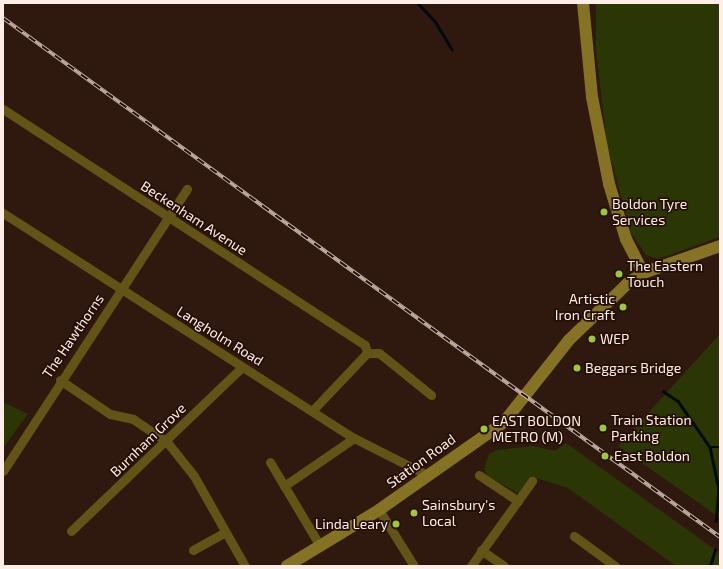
<!DOCTYPE html>
<html>
<head>
<meta charset="utf-8">
<style>
  body { margin:0 }
  #map { position:relative; width:723px; height:569px; overflow:hidden; background:#2f180e; font-family:"Exo 2",sans-serif }
  div>[style] { position:absolute }
  [style*='--x'] { left:calc(var(--x)*1px); top:calc(var(--y)*1px); width:calc(var(--w)*1px); rotate:calc(var(--a)*1deg) }
  .green>* { inset:0; background:#2b3605 }
  .stream>* { height:2.5px; margin:-1.25px; padding:0 1.25px; transform-origin:1.25px; border-radius:1.25px; background:#000b0d }
  .street>* { height:9px; margin:-4.5px; padding:0 4.5px; transform-origin:4.5px; border-radius:4.5px; background:#635415 }
  .secondary>* { height:12px; margin:-6px; padding:0 6px; transform-origin:6px; border-radius:6px; background:#857223 }
  .rail>* { height:4px; margin-top:-2px; transform-origin:0; background:repeating-linear-gradient(90deg,#250f06 0 8px,#c4b2aa 0 16px); box-sizing:border-box; border-block:1px solid #c4b2aa }
  .dots>* { width:11px; height:11px; translate:-50% -50%; box-sizing:border-box; border:2px solid #250f06; border-radius:50% }
  span { translate:-50% -50%; white-space:nowrap; text-align:center; line-height:1.15; -webkit-text-stroke:3.5px #250f06; paint-order:stroke }
  .poi-label { font-size:14px; color:#feeee7 }
  .left { translate:0 -50%; text-align:left }
  .right { translate:-100% -50%; text-align:right }
  .street-label { font-size:14px; color:#feeee7 }
  .frame { position:absolute; inset:0; border:4px solid #feeee7; pointer-events:none }
</style>
</head>
<body>
<div id="map">
  <div class="green">
    <div style="clip-path:polygon(596px 3px,720px 3px,720px 237px,658px 259px,646px 255px,631px 233px,607px 144px,596px 51px)"></div>
    <div style="clip-path:polygon(720px 334px,720px 518px,618px 446px)"></div>
    <div style="clip-path:polygon(3px 402px,28px 414px,3px 448px)"></div>
    <div style="clip-path:polygon(566px 443px,720px 553px,720px 566px,676px 566px,568px 488px,533px 477px,519px 493px,514px 491px,488px 476px,484px 469px,489px 454px,497px 450px,533px 446px,555px 451px)"></div>
  </div>
  <div class="stream">
    <div style="--x:418;--y:3;--w:25;--a:47"></div>
    <div style="--x:435;--y:21;--w:33;--a:59"></div>
    <div style="--x:663;--y:391;--w:18;--a:34"></div>
    <div style="--x:678;--y:401;--w:56;--a:55.2"></div>
    <div style="--x:710;--y:447;--w:43;--a:77.9"></div>
    <div style="--x:719;--y:489;--w:32;--a:95"></div>
    <div style="--x:711;--y:447;--w:9;--a:0"></div>
    <div style="--x:710;--y:566;--w:17;--a:-73"></div>
  </div>
  <div class="street">
    <div style="--x:3;--y:109;--w:432;--a:33.1"></div>
    <div style="--x:365;--y:345;--w:8;--a:76"></div>
    <div style="--x:3;--y:213;--w:417;--a:32.7"></div>
    <div style="--x:354;--y:438;--w:82;--a:26.9"></div>
    <div style="--x:367;--y:353;--w:12;--a:0"></div>
    <div style="--x:379;--y:353;--w:67;--a:38.9"></div>
    <div style="--x:60;--y:380;--w:60;--a:34.2"></div>
    <div style="--x:110;--y:414;--w:24;--a:12"></div>
    <div style="--x:133;--y:419;--w:41;--a:34.1"></div>
    <div style="--x:167;--y:442;--w:43;--a:51.5"></div>
    <div style="--x:194;--y:476;--w:103;--a:60.5"></div>
    <div style="--x:312;--y:411;--w:80;--a:-46.5"></div>
    <div style="--x:270;--y:462;--w:98;--a:59.2"></div>
    <div style="--x:3;--y:471;--w:337;--a:-56.9"></div>
    <div style="--x:479;--y:475;--w:47;--a:33.7"></div>
    <div style="--x:284;--y:486;--w:85;--a:-34.4"></div>
    <div style="--x:379;--y:510;--w:66;--a:58"></div>
    <div style="--x:71;--y:531;--w:237;--a:-43.8"></div>
    <div style="--x:574;--y:536;--w:51;--a:36.2"></div>
    <div style="--x:193;--y:550;--w:35;--a:-29"></div>
    <div style="--x:481;--y:550;--w:28;--a:35"></div>
    <div style="--x:471;--y:566;--w:105;--a:-54.3"></div>
  </div>
  <div class="secondary">
    <div style="--x:583;--y:3;--w:94;--a:84.5"></div>
    <div style="--x:592;--y:97;--w:89;--a:78.9"></div>
    <div style="--x:609;--y:184;--w:58;--a:72.8"></div>
    <div style="--x:626;--y:239;--w:38;--a:63"></div>
    <div style="--x:287;--y:566;--w:108;--a:-31.3"></div>
    <div style="--x:379;--y:510;--w:153;--a:-35.1"></div>
    <div style="--x:504;--y:422;--w:105;--a:-51.6"></div>
    <div style="--x:569;--y:340;--w:81;--a:-44"></div>
    <div style="--x:627;--y:284;--w:19;--a:-35"></div>
    <div style="--x:643;--y:273;--w:82;--a:-19.3"></div>
  </div>
  <div class="rail">
    <div style="--x:3;--y:18;--w:885;--a:35.9"></div>
  </div>
  <div class="dots">
    <div style="left:604px;top:212px;background:#99cb35"></div>
    <div style="left:619px;top:274px;background:#99cb35"></div>
    <div style="left:623px;top:307px;background:#99cb35"></div>
    <div style="left:592px;top:339px;background:#99cb35"></div>
    <div style="left:577px;top:368px;background:#99cb35"></div>
    <div style="left:603px;top:428px;background:#99cb35"></div>
    <div style="left:484px;top:429px;background:#99cb35"></div>
    <div style="left:605px;top:456px;background:#99cb35"></div>
    <div style="left:414px;top:513px;background:#99cb35"></div>
    <div style="left:396px;top:524px;background:#99cb35"></div>
  </div>
  <div class="poi-label">
    <span class="left" style="left:612px;top:212px">Boldon Tyre<br>Services</span>
    <span class="left" style="left:627px;top:274px">The Eastern<br>Touch</span>
    <span class="right" style="left:615px;top:307px">Artistic<br>Iron Craft</span>
    <span class="left" style="left:600px;top:339px">WEP</span>
    <span class="left" style="left:585px;top:368px">Beggars Bridge</span>
    <span class="left" style="left:611px;top:428px">Train Station<br>Parking</span>
    <span class="left" style="left:492px;top:429px">EAST BOLDON<br>METRO (M)</span>
    <span class="left" style="left:614px;top:456px">East Boldon</span>
    <span class="left" style="left:422px;top:513px">Sainsbury's<br>Local</span>
    <span class="right" style="left:388px;top:524px">Linda Leary</span>
  </div>
  <div class="street-label">
    <span style="left:194px;top:218px;rotate:33deg">Beckenham Avenue</span>
    <span style="left:73px;top:336px;rotate:-56deg">The Hawthorns</span>
    <span style="left:220px;top:336px;rotate:32deg">Langholm Road</span>
    <span style="left:148px;top:440px;rotate:-44deg">Burnham Grove</span>
    <span style="left:421px;top:461px;rotate:-36deg">Station Road</span>
  </div>
  <div class="frame"></div>
</div>
</body>
</html>
